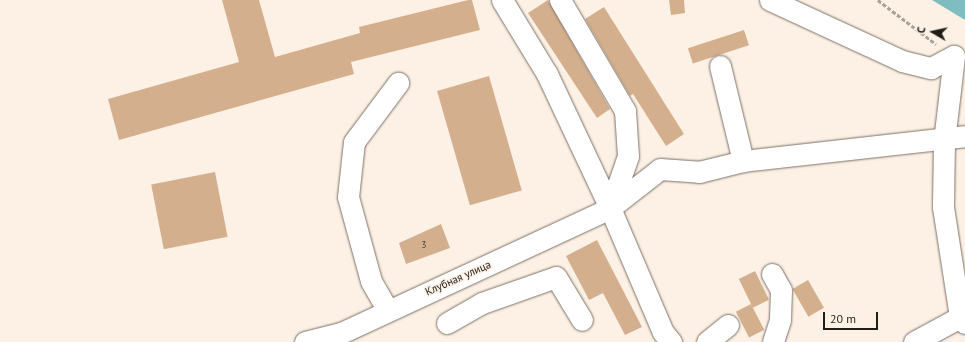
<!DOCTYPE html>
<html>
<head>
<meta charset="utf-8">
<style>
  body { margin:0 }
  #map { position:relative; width:965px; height:342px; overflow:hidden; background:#fdf1e5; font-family:"PT Sans",sans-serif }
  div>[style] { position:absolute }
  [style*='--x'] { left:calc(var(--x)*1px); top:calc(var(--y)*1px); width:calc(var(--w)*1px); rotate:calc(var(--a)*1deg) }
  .water>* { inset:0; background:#80bdc1 }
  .building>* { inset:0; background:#d4af8d; transform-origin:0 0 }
  .path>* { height:2.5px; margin-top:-1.25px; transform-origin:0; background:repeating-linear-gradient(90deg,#aaa197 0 4px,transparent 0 6px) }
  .roads { filter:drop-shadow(0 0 1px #7b7066) drop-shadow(0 0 1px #7b7066) }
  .minor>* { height:21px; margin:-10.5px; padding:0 10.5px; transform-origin:10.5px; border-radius:10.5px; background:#fff }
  span { translate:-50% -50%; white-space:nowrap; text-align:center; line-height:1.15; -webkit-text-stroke:3px #fdf1e5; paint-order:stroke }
  .number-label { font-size:9px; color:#4d4134 }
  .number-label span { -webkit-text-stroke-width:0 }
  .street-label { font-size:11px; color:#201c17 }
  .north { position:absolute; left:913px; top:12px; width:40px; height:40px; -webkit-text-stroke:3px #fdf1e5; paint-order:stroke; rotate:279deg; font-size:11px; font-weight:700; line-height:16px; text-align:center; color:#201c17 }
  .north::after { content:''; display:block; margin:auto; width:14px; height:18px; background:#201c17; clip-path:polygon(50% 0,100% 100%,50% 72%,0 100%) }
  .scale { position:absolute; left:823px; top:312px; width:55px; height:18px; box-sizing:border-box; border:2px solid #201c17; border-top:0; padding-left:5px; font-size:12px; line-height:14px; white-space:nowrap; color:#201c17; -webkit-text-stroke:3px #fdf1e5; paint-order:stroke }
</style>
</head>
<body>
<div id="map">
  <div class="water">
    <div style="clip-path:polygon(932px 0,965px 0,965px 20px)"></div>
  </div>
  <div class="building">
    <div style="clip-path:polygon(222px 0,259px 0,275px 57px,360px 33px,359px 27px,468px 0,472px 0,480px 30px,351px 62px,354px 74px,119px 140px,108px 99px,239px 62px)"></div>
    <div style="clip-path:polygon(548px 0,610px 109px,597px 118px,528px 13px)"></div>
    <div style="clip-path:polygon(669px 0,684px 0,685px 13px,671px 15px)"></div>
    <div style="clip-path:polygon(604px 7px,684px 134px,666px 146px,633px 94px,630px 96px,585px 19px)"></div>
    <div style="left:744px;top:30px;width:16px;height:59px;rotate:72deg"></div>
    <div style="left:489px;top:76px;width:119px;height:54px;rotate:74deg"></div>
    <div style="left:215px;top:172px;width:66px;height:65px;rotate:79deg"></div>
    <div style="clip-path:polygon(441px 224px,450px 248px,406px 264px,399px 243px)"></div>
    <div style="clip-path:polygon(597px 240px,642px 327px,625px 335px,603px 293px,589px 300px,566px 256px)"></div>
    <div style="left:755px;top:271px;width:32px;height:18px;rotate:64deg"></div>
    <div style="left:808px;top:280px;width:32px;height:18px;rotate:60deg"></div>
    <div style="left:751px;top:304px;width:29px;height:17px;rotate:63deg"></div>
  </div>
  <div class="path">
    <div style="--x:878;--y:0;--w:73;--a:37.2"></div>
  </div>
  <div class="roads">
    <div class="minor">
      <div style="--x:502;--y:0;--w:87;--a:58.7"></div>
      <div style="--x:547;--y:74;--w:148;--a:64.8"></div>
      <div style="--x:610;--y:208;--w:135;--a:66.9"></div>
      <div style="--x:663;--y:332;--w:13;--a:51"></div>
      <div style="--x:560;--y:0;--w:129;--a:59.6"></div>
      <div style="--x:625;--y:111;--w:45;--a:86.2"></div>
      <div style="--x:628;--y:156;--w:55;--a:109.1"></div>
      <div style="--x:770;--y:0;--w:145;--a:24.8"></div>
      <div style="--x:902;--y:61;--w:30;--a:14"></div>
      <div style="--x:931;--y:68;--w:26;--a:-28"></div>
      <div style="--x:954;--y:56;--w:86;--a:96.7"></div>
      <div style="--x:944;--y:141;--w:66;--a:90.9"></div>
      <div style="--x:943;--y:207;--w:111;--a:81.2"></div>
      <div style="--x:960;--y:317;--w:8;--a:50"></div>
      <div style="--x:720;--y:66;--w:98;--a:76.4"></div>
      <div style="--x:772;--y:274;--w:18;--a:61"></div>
      <div style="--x:781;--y:290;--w:30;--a:92"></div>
      <div style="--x:780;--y:320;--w:23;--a:108"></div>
      <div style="--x:387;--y:309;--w:32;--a:-120"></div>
      <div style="--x:371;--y:281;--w:87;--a:-105.3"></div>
      <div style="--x:348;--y:197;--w:55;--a:-83.8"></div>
      <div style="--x:354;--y:142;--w:74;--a:-53.3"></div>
      <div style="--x:447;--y:323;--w:40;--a:-29.7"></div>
      <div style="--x:482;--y:303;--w:78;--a:-19.4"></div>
      <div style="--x:556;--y:277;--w:50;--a:58.8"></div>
      <div style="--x:305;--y:342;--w:37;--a:-14"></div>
      <div style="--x:341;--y:333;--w:297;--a:-24.9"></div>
      <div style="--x:610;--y:208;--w:63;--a:-38"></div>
      <div style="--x:660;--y:169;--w:39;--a:4"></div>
      <div style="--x:699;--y:172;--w:45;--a:-14"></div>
      <div style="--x:743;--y:161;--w:223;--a:-6.4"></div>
      <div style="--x:707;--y:342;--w:27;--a:-39"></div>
      <div style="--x:914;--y:342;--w:52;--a:-28.5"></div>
      <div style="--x:960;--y:317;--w:11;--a:-63"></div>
    </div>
  </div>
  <div class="number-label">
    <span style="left:424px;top:245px">3</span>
  </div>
  <div class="street-label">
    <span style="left:458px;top:278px;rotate:-24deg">Клубная улица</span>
  </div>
  <div class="north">С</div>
  <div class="scale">20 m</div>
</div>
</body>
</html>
